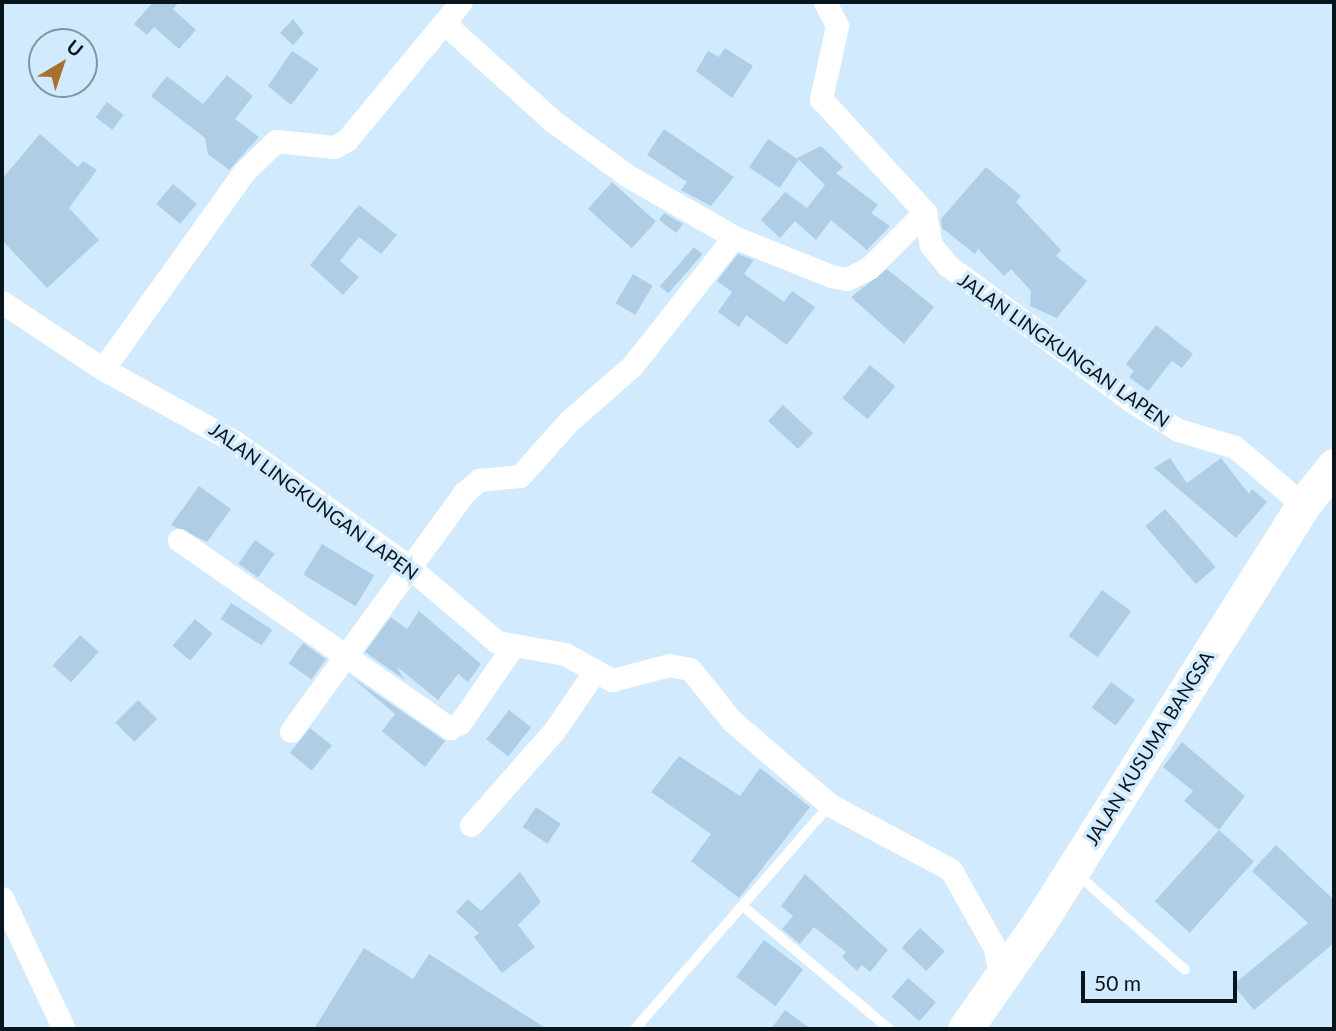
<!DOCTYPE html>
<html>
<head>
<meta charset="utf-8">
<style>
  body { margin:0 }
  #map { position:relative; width:1336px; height:1031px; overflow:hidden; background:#d1eafd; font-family:Lato,sans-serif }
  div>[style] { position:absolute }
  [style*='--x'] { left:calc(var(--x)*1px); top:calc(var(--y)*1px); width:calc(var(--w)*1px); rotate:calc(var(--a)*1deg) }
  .building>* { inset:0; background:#afcee5; transform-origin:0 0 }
  .service>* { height:10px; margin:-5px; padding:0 5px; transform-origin:5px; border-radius:5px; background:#fff }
  .minor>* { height:23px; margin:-11.5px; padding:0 11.5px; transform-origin:11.5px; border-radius:11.5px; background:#fff }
  .primary>* { height:35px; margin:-17.5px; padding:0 17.5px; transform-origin:17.5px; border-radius:17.5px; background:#fff }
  span { translate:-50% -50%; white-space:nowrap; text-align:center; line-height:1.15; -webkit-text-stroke:7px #d1eafd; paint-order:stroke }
  .street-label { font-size:19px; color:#09151d }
  .frame { position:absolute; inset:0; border:4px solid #09151d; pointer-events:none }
  .north { position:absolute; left:28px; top:28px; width:70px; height:70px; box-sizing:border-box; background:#d1eafd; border:2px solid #8195a3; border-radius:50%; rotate:39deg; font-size:19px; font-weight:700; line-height:28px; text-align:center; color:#09151d }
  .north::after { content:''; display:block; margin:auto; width:24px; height:32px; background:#a9702e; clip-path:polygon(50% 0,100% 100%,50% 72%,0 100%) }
  .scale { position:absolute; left:1081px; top:971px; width:156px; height:32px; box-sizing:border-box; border:4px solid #09151d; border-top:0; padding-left:9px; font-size:21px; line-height:24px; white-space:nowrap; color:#09151d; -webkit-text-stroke:5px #d1eafd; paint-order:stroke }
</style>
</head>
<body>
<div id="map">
  <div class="building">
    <div style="clip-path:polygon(153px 2px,179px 2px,173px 9px,196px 30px,179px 49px,154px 27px,147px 35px,134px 24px)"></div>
    <div style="clip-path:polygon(293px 19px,304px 33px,293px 45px,280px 33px)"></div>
    <div style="clip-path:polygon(725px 48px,753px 66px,732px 98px,696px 71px,708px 51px,719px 57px)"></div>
    <div style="clip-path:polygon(292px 51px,319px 69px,291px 105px,268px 86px)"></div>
    <div style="clip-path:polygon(227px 75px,253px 96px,235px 119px,259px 137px,229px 170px,208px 154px,205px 138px,151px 96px,167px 76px,203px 104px)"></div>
    <div style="left:107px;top:102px;width:21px;height:19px;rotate:37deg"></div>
    <div style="clip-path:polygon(664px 129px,734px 177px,711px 206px,681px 190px,687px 182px,647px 155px)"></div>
    <div style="clip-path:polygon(40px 134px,78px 167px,83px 161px,97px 170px,69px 208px,99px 240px,47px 288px,2px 240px,2px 179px)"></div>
    <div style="left:768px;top:139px;width:37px;height:34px;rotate:34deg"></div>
    <div style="clip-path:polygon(821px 146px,843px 167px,836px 173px,878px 205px,871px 213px,890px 226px,867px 250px,831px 220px,816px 240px,795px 221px,780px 238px,761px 220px,785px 192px,807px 208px,825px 185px,797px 158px)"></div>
    <div style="clip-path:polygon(986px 167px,1021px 196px,1016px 202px,1061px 250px,1056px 256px,1087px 281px,1057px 318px,1030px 306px,1031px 291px,1011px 269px,1004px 276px,978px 249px,975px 254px,942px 228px,941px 219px)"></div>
    <div style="left:612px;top:182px;width:59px;height:36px;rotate:42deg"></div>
    <div style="left:173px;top:184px;width:31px;height:26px;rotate:40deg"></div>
    <div style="clip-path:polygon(359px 205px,397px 235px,381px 254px,359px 237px,340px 261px,359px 277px,343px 295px,310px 265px)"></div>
    <div style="clip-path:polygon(664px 213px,683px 224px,676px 233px,659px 220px)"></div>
    <div style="left:694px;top:247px;width:11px;height:52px;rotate:41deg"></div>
    <div style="clip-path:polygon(738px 254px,754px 260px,744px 274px,784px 302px,792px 291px,815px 307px,787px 345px,746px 315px,739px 327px,718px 312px,732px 292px,717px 281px)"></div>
    <div style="clip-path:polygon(887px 269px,934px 307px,904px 344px,851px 297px)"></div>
    <div style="left:633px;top:274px;width:23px;height:34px;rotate:31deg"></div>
    <div style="clip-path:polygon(1156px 325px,1193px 354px,1182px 368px,1172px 361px,1148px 391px,1129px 377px,1134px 371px,1126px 364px)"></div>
    <div style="left:870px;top:365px;width:33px;height:43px;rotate:40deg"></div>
    <div style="left:783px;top:405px;width:41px;height:22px;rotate:43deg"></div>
    <div style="clip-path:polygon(1170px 458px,1187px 483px,1221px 458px,1249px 494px,1252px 489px,1267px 502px,1236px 538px,1154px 468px)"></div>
    <div style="clip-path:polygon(199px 486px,231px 509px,207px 542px,171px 525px)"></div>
    <div style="left:1165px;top:509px;width:77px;height:26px;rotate:49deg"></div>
    <div style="left:255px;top:540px;width:24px;height:29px;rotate:35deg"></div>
    <div style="left:322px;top:544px;width:61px;height:36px;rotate:31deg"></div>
    <div style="left:1102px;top:590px;width:36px;height:57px;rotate:36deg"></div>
    <div style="left:231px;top:603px;width:49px;height:19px;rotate:33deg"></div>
    <div style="clip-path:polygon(419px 611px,481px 664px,468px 682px,458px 674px,438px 700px,396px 666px,405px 680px,365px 652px,391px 617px,407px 629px)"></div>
    <div style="left:195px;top:619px;width:23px;height:35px;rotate:40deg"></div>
    <div style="left:80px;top:635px;width:25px;height:41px;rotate:42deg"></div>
    <div style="left:303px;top:643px;width:28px;height:25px;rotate:35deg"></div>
    <div style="clip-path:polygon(349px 675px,445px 741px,425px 767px,382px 731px,395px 714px)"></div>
    <div style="left:1111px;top:682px;width:30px;height:32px;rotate:37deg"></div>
    <div style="left:138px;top:700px;width:27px;height:32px;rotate:45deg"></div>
    <div style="left:509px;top:710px;width:28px;height:37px;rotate:38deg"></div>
    <div style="left:310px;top:728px;width:28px;height:32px;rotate:39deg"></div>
    <div style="clip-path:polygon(1182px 742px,1245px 796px,1219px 830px,1184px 801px,1193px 791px,1163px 767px)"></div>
    <div style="clip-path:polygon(679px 756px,740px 796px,760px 768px,810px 807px,739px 898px,691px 861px,711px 834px,651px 792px)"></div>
    <div style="left:536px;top:807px;width:30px;height:24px;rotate:34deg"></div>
    <div style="left:1219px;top:830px;width:47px;height:96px;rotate:42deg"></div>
    <div style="clip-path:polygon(1276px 845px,1334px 900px,1334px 943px,1254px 1010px,1233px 985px,1308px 923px,1252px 871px)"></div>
    <div style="clip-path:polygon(520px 872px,541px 902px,518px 925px,535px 947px,502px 973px,474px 937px,479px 933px,456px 912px,468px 899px,481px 911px)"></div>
    <div style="clip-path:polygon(805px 874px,888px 950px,870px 972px,862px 965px,857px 971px,842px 957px,846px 952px,814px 927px,800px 944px,782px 929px,793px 916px,781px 906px)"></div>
    <div style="left:920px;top:928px;width:34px;height:27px;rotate:43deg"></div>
    <div style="left:764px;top:940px;width:49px;height:46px;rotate:37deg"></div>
    <div style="clip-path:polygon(364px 948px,413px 979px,429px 954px,547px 1029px,314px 1029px)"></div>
    <div style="left:908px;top:978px;width:37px;height:25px;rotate:41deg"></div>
    <div style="clip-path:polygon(785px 1010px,811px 1029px,771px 1029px)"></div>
  </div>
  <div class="service">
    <div style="--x:1077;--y:874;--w:144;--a:41.6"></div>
    <div style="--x:743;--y:906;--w:191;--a:40.1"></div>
    <div style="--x:635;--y:1029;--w:297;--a:-49"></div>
  </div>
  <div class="minor">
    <div style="--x:461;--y:2;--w:179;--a:129.6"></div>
    <div style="--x:347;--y:140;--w:15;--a:152"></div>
    <div style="--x:334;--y:147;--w:58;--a:-174.1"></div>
    <div style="--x:276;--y:141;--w:45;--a:135.9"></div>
    <div style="--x:244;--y:172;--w:242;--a:125.6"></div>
    <div style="--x:103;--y:369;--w:151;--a:28.9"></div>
    <div style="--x:235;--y:442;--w:211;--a:35.6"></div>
    <div style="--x:407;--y:565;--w:118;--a:40.5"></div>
    <div style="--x:497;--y:642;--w:69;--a:10"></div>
    <div style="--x:565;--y:654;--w:54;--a:29"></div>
    <div style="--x:612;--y:680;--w:59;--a:-14.7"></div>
    <div style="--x:669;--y:665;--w:21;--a:11"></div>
    <div style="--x:690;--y:669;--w:67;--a:51.1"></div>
    <div style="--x:732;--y:721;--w:129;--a:40.6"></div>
    <div style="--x:830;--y:805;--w:137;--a:28.2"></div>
    <div style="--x:951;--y:870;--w:90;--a:60.6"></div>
    <div style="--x:995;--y:948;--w:28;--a:80"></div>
    <div style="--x:825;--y:2;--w:27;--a:63"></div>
    <div style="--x:837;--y:26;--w:75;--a:102.4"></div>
    <div style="--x:821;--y:99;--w:154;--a:47.4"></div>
    <div style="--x:925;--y:212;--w:34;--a:80"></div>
    <div style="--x:931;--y:245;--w:26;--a:51"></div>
    <div style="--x:947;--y:265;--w:227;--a:36.4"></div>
    <div style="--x:1130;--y:400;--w:57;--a:32"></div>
    <div style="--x:1178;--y:430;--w:59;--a:16.6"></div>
    <div style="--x:1235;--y:447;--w:89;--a:40.5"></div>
    <div style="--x:445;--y:24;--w:147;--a:42"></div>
    <div style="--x:554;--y:122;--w:92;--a:36.1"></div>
    <div style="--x:628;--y:176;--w:122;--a:29.9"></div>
    <div style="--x:734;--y:237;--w:105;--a:21.9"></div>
    <div style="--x:831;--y:276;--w:16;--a:11"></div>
    <div style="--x:847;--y:279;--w:25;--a:-27"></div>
    <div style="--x:869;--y:268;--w:79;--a:-45"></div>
    <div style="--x:2;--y:302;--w:121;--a:33.6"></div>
    <div style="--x:179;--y:540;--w:330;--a:34.8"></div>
    <div style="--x:450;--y:728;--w:11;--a:-27"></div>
    <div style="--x:460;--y:723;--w:90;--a:-55.4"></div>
    <div style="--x:291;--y:731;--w:294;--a:-54"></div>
    <div style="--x:464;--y:493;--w:20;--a:-41"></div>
    <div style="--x:479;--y:480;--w:41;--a:-5.6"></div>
    <div style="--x:520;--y:476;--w:74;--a:-48.3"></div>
    <div style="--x:569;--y:421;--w:84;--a:-41.1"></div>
    <div style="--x:632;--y:366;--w:164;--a:-51.7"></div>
    <div style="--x:471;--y:825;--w:125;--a:-48.6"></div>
    <div style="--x:554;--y:731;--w:73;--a:-55.7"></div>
    <div style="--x:2;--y:898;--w:145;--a:64.7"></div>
  </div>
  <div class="primary">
    <div style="--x:965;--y:1029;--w:129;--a:-55.1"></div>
    <div style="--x:1039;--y:923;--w:494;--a:-57.7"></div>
    <div style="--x:1303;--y:505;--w:50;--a:-51.5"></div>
  </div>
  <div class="street-label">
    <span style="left:1064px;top:350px;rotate:35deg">JALAN LINGKUNGAN LAPEN</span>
    <span style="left:314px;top:501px;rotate:36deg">JALAN LINGKUNGAN LAPEN</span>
    <span style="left:1149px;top:748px;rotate:-58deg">JALAN KUSUMA BANGSA</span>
  </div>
  <div class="frame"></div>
  <div class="north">U</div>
  <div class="scale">50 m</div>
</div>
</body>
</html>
